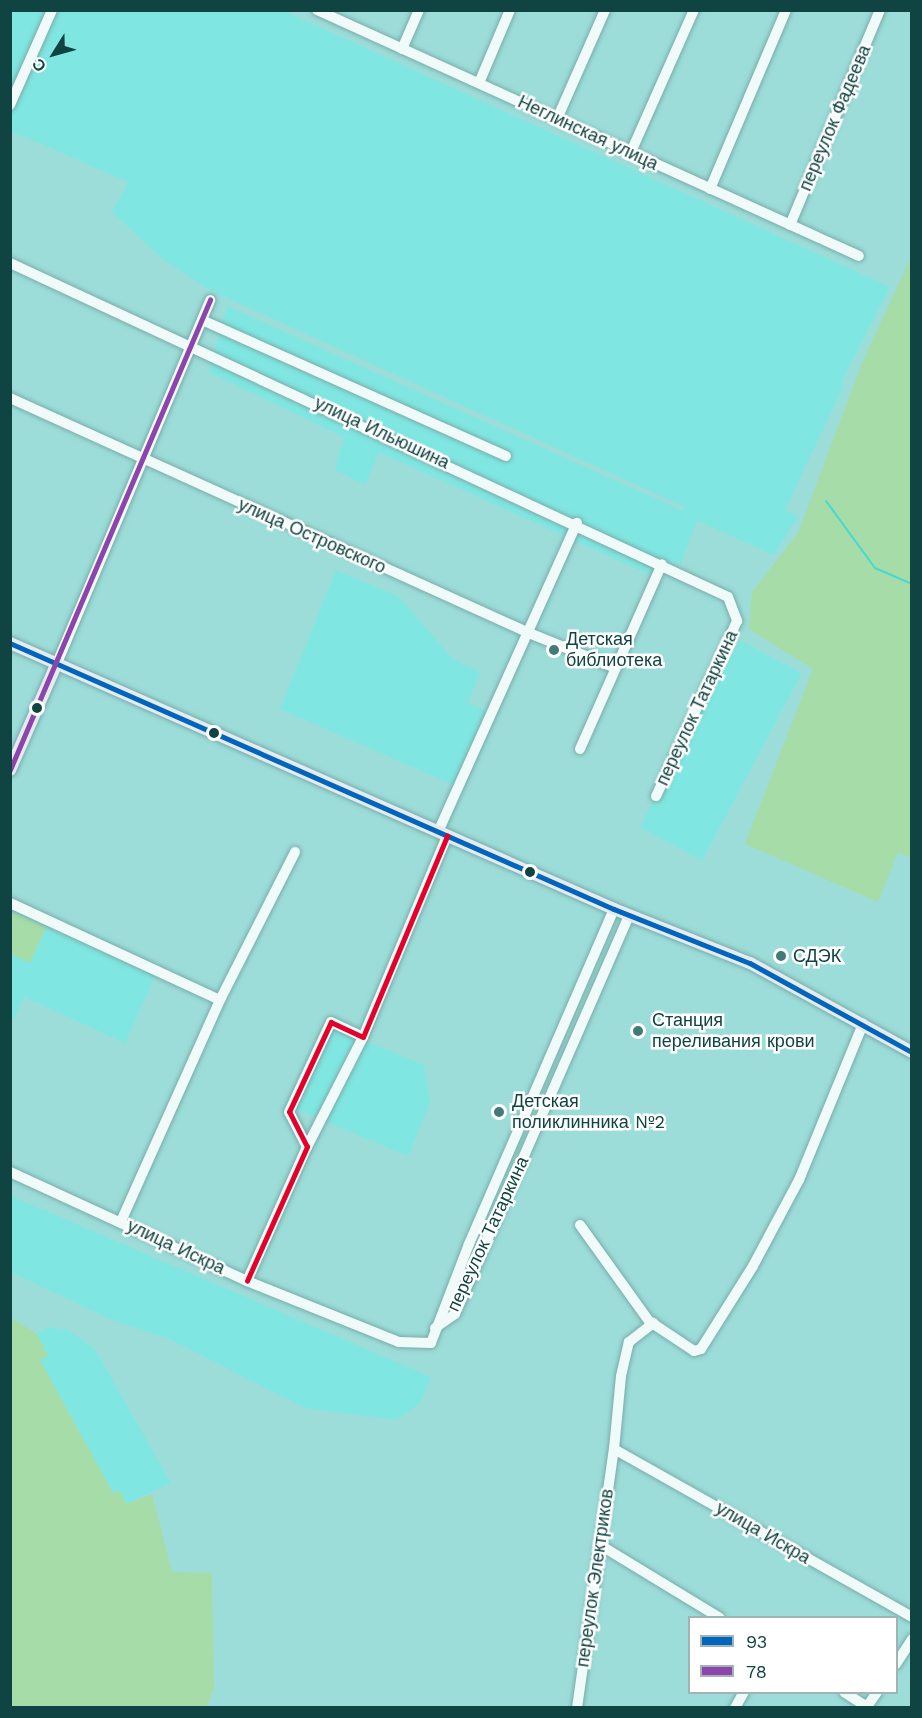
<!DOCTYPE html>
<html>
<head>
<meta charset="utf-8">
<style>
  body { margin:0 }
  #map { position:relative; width:922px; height:1718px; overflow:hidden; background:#9dddd9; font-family:"Work Sans",sans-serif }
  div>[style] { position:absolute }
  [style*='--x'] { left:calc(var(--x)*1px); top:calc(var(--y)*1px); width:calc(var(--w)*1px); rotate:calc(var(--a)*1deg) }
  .built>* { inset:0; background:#80e6e1; transform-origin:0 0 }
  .green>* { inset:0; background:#a6dca7 }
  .stream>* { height:2px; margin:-1px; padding:0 1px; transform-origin:1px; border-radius:1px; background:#43dad3 }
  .roads { filter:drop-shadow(0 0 2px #78adaa) drop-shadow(0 0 2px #78adaa) }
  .minor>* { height:10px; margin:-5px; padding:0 5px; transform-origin:5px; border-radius:5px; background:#f0faf9 }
  .major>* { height:12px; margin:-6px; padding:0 6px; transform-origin:6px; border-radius:6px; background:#e6ebf2 }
  .bus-1>* { height:4.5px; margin:-2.25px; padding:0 2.25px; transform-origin:2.25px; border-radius:2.25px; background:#0065bd }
  .bus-2>* { height:4.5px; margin:-2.25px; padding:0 2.25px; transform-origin:2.25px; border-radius:2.25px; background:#8e44ad }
  .bus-3>* { height:4.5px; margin:-2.25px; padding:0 2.25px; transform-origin:2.25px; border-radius:2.25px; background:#e4002b }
  .dots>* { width:16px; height:16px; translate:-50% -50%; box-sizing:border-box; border:3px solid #fff; border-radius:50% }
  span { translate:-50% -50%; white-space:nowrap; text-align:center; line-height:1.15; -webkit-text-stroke:5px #fff; paint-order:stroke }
  .street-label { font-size:18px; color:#104442 }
  .poi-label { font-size:18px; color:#104442 }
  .left { translate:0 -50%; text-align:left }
  .frame { position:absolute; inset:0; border:12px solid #104442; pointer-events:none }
  .legend { position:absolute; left:688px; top:1616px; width:210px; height:78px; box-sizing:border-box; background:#fff; border:2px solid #9fb4b3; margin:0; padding:8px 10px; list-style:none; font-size:18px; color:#104442 }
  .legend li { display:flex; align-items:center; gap:12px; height:30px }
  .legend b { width:30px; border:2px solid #9fb4b3 }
  .north { position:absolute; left:24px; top:24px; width:60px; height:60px; -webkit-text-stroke:4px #fff; paint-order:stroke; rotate:233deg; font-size:16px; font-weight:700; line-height:24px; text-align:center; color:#104442 }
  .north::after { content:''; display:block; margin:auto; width:21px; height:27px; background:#104442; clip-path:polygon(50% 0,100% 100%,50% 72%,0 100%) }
</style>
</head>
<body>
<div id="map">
  <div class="built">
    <div style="clip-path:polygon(11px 11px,284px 11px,890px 287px,841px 383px,844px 385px,785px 510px,798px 516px,774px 555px,697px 521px,681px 563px,662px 563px,657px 578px,379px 452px,365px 485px,335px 470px,344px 437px,209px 372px,227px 306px,683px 511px,685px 507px,208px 289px,165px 261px,112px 212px,128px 182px,11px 131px)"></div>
    <div style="clip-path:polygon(336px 570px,399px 597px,453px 659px,480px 672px,468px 703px,489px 712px,456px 786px,280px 709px)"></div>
    <div style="left:739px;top:640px;width:71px;height:212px;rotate:28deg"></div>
    <div style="clip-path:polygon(11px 907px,156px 974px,125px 1043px,24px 997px,14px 1019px,11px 1018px)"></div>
    <div style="clip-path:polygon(331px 1027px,424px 1065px,430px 1103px,408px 1156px,296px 1109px)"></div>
    <div style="clip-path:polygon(11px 1196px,431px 1377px,420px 1403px,396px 1420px,305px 1408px,169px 1339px,112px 1320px,11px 1272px)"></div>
    <div style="clip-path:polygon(49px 1327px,68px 1330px,95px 1349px,171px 1483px,126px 1504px,113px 1493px,40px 1360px,36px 1333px)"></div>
  </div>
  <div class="green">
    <div style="clip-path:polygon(911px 257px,911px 858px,898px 852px,878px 902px,745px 844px,813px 669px,749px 629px,752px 592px,798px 533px,862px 363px)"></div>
    <div style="clip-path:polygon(11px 911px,46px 927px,30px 963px,11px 954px)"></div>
    <div style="clip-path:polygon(10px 1317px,36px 1333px,48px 1355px,40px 1360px,113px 1493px,119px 1490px,127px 1504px,152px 1494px,172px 1572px,212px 1573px,214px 1687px,207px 1707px,11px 1707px)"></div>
  </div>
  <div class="stream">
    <div style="--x:826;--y:501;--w:83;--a:53.8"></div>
    <div style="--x:875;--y:568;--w:40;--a:23.4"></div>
  </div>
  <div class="roads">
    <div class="minor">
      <div style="--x:317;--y:10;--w:595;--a:24.41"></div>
      <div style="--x:402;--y:49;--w:43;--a:-66.4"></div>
      <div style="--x:479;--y:83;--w:79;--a:-67"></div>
      <div style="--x:10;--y:105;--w:104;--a:-66.1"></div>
      <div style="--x:557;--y:119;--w:119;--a:-66.2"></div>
      <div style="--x:631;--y:152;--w:155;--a:-66.1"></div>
      <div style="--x:710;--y:189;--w:194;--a:-67"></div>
      <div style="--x:790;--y:225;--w:233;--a:-67.3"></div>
      <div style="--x:10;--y:263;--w:792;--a:24.95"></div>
      <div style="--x:728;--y:597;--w:26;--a:69"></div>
      <div style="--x:737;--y:621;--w:193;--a:114.8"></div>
      <div style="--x:202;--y:320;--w:333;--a:24.1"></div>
      <div style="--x:10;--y:398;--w:570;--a:24.36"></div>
      <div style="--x:529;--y:633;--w:93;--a:22.1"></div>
      <div style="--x:57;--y:663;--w:394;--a:-67.1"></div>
      <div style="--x:580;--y:749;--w:202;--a:-66.1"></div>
      <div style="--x:438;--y:832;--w:339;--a:-65.8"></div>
      <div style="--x:10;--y:903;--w:231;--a:24.8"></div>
      <div style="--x:220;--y:1000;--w:242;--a:114.1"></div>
      <div style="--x:220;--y:1000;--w:166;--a:-63.1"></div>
      <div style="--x:307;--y:1147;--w:123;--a:-63"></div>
      <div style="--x:10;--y:1172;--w:261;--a:24.7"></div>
      <div style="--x:247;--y:1281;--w:164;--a:21.9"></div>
      <div style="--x:399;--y:1342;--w:32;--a:2"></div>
      <div style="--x:431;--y:1343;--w:106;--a:-69"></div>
      <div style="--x:469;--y:1244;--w:365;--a:-66.6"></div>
      <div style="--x:580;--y:1225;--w:118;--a:54.3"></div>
      <div style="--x:649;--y:1321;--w:54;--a:33.7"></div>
      <div style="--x:694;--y:1351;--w:7;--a:-16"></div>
      <div style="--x:701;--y:1349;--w:98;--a:-57.9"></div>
      <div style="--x:753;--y:1266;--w:98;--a:-61.9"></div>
      <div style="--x:799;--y:1180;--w:169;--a:-67.7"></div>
      <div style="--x:247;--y:1281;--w:147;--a:-65.9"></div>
      <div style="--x:307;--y:1147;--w:39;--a:-117"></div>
      <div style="--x:289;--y:1112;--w:99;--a:-65"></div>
      <div style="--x:331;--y:1022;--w:35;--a:25"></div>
      <div style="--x:363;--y:1037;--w:218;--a:-67.3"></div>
      <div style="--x:435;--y:1328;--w:24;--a:-35"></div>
      <div style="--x:455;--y:1314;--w:435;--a:-66.4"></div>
      <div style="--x:614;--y:1449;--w:342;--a:29.4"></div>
      <div style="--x:600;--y:1545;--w:140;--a:31.3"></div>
      <div style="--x:896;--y:1664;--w:30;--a:-57"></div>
      <div style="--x:844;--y:1692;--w:27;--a:33"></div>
      <div style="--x:577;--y:1708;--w:262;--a:-81.9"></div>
      <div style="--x:614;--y:1449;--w:73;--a:-84.5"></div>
      <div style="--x:621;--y:1376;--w:35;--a:-77"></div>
      <div style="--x:629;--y:1342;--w:31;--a:-38"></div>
      <div style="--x:735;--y:1708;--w:18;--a:-61"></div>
      <div style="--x:866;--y:1708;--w:19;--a:-55"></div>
    </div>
    <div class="major">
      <div style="--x:10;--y:643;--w:660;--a:23.77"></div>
      <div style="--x:614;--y:909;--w:146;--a:21.7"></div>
      <div style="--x:750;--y:963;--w:185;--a:28.8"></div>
      <div style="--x:10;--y:770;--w:117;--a:-66.3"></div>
    </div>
  </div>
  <div class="bus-1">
    <div style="--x:10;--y:643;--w:660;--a:23.77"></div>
    <div style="--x:614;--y:909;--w:146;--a:21.7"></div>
    <div style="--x:750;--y:963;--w:185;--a:28.8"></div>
  </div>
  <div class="bus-2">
    <div style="--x:10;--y:770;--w:511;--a:-66.95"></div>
  </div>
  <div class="bus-3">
    <div style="--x:247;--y:1281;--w:147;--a:-65.9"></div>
    <div style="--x:307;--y:1147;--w:39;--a:-117"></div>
    <div style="--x:289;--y:1112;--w:99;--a:-65"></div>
    <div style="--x:331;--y:1022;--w:35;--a:25"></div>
    <div style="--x:363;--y:1037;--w:218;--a:-67.3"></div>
  </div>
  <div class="dots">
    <div style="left:554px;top:650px;background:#417a77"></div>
    <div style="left:37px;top:708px;background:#104442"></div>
    <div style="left:214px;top:733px;background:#104442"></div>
    <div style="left:530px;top:872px;background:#104442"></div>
    <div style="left:781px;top:956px;background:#417a77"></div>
    <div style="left:638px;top:1031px;background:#417a77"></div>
    <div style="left:499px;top:1112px;background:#417a77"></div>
  </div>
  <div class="street-label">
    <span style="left:835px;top:118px;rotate:-67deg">переулок Фадеева</span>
    <span style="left:588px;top:133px;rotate:25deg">Неглинская улица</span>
    <span style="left:382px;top:433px;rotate:25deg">улица Ильюшина</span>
    <span style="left:312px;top:536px;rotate:24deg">улица Островского</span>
    <span style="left:697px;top:708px;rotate:-65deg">переулок Татаркина</span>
    <span style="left:488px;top:1234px;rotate:-65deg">переулок Татаркина</span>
    <span style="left:176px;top:1247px;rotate:25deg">улица Искра</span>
    <span style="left:763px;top:1533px;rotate:30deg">улица Искра</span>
    <span style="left:595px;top:1578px;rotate:-82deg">переулок Электриков</span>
  </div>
  <div class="poi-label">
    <span class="left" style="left:566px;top:650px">Детская<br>библиотека</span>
    <span class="left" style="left:793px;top:956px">СДЭК</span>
    <span class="left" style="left:652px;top:1031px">Станция<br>переливания крови</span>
    <span class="left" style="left:512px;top:1112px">Детская<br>поликлинника №2</span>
  </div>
  <div class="frame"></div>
  <ul class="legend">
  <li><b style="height:8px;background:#0065bd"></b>93</li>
  <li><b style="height:8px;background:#8e44ad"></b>78</li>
  </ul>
  <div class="north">С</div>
</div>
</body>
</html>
